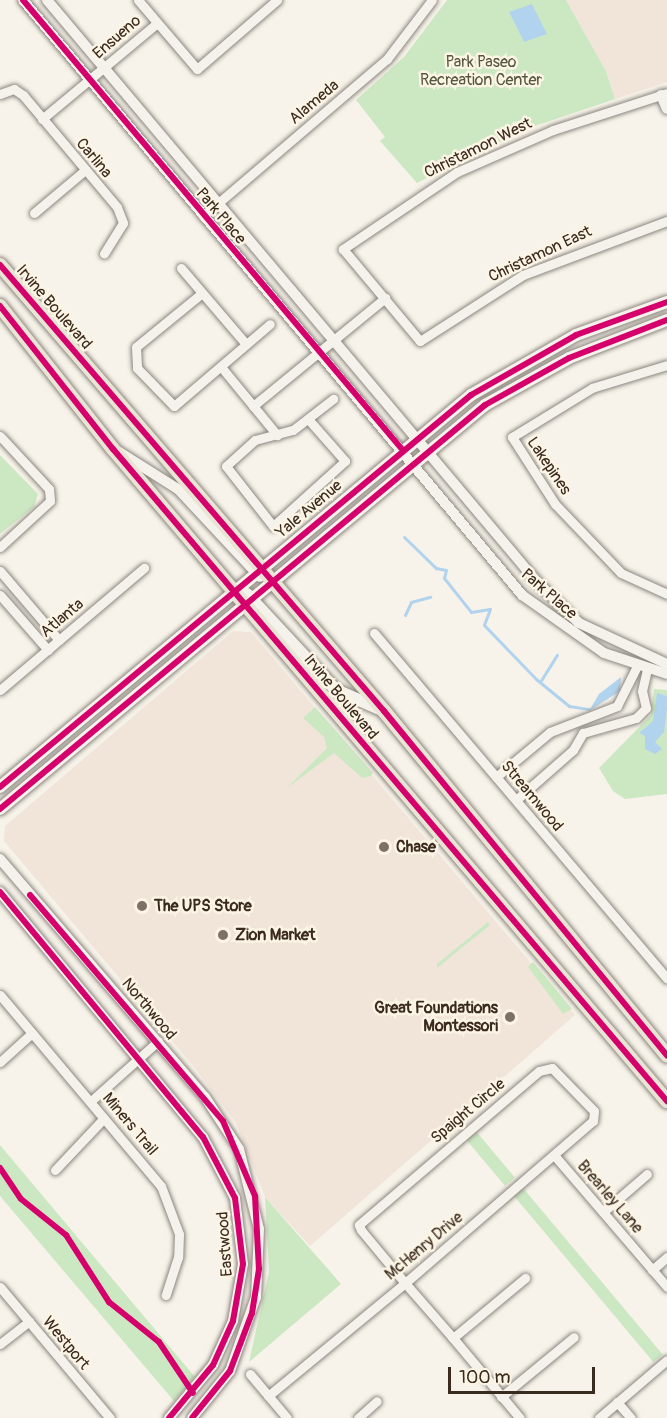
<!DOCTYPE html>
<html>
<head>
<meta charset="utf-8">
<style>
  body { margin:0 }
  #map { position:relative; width:667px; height:1418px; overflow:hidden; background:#f7f3ea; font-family:Pangolin,sans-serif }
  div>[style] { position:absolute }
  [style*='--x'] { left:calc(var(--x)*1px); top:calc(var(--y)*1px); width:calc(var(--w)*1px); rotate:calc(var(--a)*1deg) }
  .built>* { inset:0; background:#f1e5da }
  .green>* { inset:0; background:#cce8c2; transform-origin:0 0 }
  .water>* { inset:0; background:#b2d3ee }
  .stream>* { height:3px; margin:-1.5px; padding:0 1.5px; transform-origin:1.5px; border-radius:1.5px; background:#b2d3ee }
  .roads { filter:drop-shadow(0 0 2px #8b867f) drop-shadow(0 0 2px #8b867f) }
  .minor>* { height:9px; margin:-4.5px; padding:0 4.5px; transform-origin:4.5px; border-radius:4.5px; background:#f5f2ec }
  .tertiary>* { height:10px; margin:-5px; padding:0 5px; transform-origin:5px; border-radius:5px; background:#f5f2ec }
  .secondary>* { height:12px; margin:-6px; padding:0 6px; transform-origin:6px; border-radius:6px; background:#f5f2ec }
  .primary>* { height:14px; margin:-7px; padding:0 7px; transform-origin:7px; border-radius:7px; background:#e9e5d5 }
  .cycleway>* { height:6px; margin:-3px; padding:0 3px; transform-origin:3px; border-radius:3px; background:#d6006c }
  .dots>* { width:16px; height:16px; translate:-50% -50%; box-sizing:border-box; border:3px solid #fcf5e5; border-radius:50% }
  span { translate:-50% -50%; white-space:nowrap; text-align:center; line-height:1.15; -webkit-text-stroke:5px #fcf5e5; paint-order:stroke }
  .street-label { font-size:16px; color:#3b2a1e }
  .park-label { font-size:16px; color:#56573f }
  .poi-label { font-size:16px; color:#3b2a1e; font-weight:700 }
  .left { translate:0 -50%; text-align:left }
  .right { translate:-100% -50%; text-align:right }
  .scale { position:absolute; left:448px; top:1367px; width:147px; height:27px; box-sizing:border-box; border:3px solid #3b2a1e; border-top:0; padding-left:8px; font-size:18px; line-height:21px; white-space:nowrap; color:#3b2a1e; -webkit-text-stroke:4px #fcf5e5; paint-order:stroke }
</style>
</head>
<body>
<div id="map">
  <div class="built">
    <div style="clip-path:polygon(566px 0,667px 0,667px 82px,615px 99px,606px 71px)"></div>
    <div style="clip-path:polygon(233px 631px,251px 632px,575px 1015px,310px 1246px,265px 1197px,236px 1123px,194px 1067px,4px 841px,5px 826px)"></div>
  </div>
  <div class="green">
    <div style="clip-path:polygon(447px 0,566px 0,606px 71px,615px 99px,529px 128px,417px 183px,380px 141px,385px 137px,356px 100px,404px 57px)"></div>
    <div style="clip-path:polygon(0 455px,38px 494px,34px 507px,0 534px)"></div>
    <div style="clip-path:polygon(654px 689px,667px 690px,667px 794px,625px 799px,613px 791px,599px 768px,651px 715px)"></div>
    <div style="clip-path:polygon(315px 707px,373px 773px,371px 776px,362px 778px,334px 753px,287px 788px,327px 748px,324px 737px,303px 718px)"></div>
    <div style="clip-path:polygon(488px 922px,490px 925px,437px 968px,437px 964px)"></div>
    <div style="clip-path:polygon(533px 962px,572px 1009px,563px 1014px,528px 967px)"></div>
    <div style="left:475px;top:1130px;width:62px;height:13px;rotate:50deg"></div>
    <div style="clip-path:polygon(0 1145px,195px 1377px,174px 1401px,0 1196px)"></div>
    <div style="left:523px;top:1188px;width:217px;height:12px;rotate:50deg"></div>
    <div style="clip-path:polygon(265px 1197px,341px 1284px,249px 1362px,269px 1272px)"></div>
  </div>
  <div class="water">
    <div style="clip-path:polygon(532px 4px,547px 34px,524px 42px,509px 12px)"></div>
    <div style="clip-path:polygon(621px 677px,620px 691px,589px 711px,599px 694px)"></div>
    <div style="clip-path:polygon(657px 693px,667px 696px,667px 709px,664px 732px,655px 742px,662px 749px,655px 754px,645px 749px,645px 736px,639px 733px,653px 721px)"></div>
  </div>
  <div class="stream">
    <div style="--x:404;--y:537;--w:45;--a:44.1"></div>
    <div style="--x:436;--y:568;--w:10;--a:11"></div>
    <div style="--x:446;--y:570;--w:8;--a:104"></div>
    <div style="--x:444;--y:578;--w:43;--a:51.5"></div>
    <div style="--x:471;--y:612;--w:19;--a:-9"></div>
    <div style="--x:490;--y:609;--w:17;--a:111"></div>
    <div style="--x:484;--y:625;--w:75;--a:46.1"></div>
    <div style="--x:536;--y:679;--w:43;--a:39.3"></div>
    <div style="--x:569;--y:706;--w:20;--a:9"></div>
    <div style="--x:405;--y:615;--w:14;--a:-65"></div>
    <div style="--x:411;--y:602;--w:20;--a:-15"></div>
    <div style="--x:540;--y:682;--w:32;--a:-58"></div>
  </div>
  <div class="roads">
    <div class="minor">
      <div style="--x:138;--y:0;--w:91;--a:49.5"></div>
      <div style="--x:197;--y:69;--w:106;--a:-40.8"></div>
      <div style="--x:667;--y:93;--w:120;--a:162"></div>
      <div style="--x:553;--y:130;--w:105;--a:156.4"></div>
      <div style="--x:457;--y:172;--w:138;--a:146"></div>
      <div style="--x:343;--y:249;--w:120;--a:50.1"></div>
      <div style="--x:420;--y:341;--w:122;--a:-32.7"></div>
      <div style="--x:523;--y:275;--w:154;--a:-20.6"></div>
      <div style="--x:0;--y:94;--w:15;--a:-20"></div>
      <div style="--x:14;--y:89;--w:11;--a:34"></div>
      <div style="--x:23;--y:95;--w:146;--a:50"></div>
      <div style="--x:117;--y:207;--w:17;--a:69"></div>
      <div style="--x:123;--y:223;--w:36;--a:122"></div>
      <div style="--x:42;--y:119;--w:148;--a:-39.8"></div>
      <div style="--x:34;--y:213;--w:67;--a:-40.1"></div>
      <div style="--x:203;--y:216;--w:242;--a:-40.5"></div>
      <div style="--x:387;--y:59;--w:74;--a:-52.7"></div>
      <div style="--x:181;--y:268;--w:100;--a:49.5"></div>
      <div style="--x:202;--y:293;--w:85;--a:140.7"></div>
      <div style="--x:136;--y:347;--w:21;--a:87"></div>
      <div style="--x:137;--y:368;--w:53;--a:45.8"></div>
      <div style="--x:174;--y:406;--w:126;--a:-40.5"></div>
      <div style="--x:667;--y:365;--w:78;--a:163"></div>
      <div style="--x:592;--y:388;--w:94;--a:148.5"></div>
      <div style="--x:512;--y:437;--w:80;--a:57.3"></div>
      <div style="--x:555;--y:504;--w:95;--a:46.3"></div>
      <div style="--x:621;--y:573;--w:51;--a:24.5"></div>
      <div style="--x:222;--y:368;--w:87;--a:50.6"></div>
      <div style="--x:253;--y:406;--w:171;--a:-39.3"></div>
      <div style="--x:308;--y:419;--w:56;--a:48.6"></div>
      <div style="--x:345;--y:461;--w:97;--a:137.9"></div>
      <div style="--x:273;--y:526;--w:76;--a:-128.1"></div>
      <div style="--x:226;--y:466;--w:39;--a:-42"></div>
      <div style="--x:255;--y:440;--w:39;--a:-15"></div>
      <div style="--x:293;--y:430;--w:51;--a:-37.8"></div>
      <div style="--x:0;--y:436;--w:72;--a:47.2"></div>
      <div style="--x:49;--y:489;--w:12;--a:85"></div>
      <div style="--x:50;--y:501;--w:68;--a:137.4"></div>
      <div style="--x:0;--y:571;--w:91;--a:49.5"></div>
      <div style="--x:0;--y:595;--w:73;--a:48.9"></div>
      <div style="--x:374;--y:633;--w:453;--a:49.7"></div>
      <div style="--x:0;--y:690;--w:189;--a:-40.3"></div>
      <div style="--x:496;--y:777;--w:70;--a:-39.8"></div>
      <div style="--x:550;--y:732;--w:72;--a:-21.2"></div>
      <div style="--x:617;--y:706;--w:45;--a:-63.4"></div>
      <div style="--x:516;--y:800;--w:76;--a:-41.3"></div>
      <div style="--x:573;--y:750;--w:20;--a:-60"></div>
      <div style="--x:583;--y:733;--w:55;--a:-15.8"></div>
      <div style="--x:636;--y:718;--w:14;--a:-45"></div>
      <div style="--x:646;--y:708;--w:17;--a:-103"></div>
      <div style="--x:642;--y:691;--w:22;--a:-77"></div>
      <div style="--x:0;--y:995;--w:250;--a:49.9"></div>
      <div style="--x:161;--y:1186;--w:51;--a:69.4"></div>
      <div style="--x:179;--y:1234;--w:23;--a:92"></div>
      <div style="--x:178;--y:1257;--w:40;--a:108"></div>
      <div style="--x:0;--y:1062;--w:43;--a:-42.2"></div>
      <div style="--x:91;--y:1101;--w:90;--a:-41.8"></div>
      <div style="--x:554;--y:1155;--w:174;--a:49.4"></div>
      <div style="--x:55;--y:1170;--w:71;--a:-46.7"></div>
      <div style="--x:603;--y:1212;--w:58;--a:-40.8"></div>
      <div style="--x:652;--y:1270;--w:20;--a:-41"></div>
      <div style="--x:0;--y:1287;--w:171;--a:50"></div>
      <div style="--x:453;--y:1338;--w:94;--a:-39.8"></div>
      <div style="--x:0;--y:1344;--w:37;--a:-38"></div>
      <div style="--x:250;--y:1374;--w:57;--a:49.9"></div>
      <div style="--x:268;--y:1396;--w:178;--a:-39.5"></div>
      <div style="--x:405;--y:1283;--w:248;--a:-40.8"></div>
      <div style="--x:593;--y:1121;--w:10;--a:-84"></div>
      <div style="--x:594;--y:1111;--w:60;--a:-134.3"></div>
      <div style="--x:552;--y:1068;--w:13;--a:167"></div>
      <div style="--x:539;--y:1071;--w:237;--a:139.5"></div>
      <div style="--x:359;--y:1225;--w:5;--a:68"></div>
      <div style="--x:361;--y:1230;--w:69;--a:50.3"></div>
      <div style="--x:405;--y:1283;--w:73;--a:48.9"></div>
      <div style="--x:453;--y:1338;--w:104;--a:50.1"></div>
      <div style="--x:501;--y:1397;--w:94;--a:-39.4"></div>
      <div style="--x:617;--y:1402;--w:21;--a:49"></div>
      <div style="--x:358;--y:1418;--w:25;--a:-42"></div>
      <div style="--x:599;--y:1418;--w:89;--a:-40.5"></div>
    </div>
    <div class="tertiary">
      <div style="--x:23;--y:0;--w:777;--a:50.01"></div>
      <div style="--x:522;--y:595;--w:100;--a:35.3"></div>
      <div style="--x:604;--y:653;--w:66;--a:18.4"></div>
      <div style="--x:47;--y:0;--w:762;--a:49.9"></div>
      <div style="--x:538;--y:583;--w:57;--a:44.3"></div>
      <div style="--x:579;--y:623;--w:97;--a:25"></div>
      <div style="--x:661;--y:95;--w:15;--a:67"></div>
      <div style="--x:116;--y:450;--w:73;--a:32.2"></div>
      <div style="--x:178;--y:489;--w:120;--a:47"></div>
      <div style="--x:0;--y:859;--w:314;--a:49.3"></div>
      <div style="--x:205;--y:1097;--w:62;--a:56.8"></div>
      <div style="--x:239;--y:1149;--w:82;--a:76"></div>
      <div style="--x:259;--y:1229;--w:68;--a:92.5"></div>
      <div style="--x:256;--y:1297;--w:78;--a:109.4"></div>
      <div style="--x:230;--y:1371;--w:60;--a:129"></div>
      <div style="--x:0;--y:892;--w:318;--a:50.4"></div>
      <div style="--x:203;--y:1137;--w:69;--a:62.3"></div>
      <div style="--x:235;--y:1198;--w:66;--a:83.1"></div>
      <div style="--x:243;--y:1264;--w:58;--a:100"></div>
      <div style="--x:233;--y:1321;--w:48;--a:114.4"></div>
      <div style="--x:213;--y:1365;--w:69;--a:129.7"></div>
    </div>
    <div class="secondary">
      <div style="--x:247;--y:594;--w:131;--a:47.2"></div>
      <div style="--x:336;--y:690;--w:52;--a:23.6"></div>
      <div style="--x:0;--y:787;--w:613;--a:-39.77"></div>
      <div style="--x:471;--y:395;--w:121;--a:-29.7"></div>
      <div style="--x:576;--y:335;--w:97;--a:-19.9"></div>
      <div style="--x:0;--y:809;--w:631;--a:-39.79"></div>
      <div style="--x:485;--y:405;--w:96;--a:-29.2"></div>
      <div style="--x:569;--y:358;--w:105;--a:-21.2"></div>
    </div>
    <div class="primary">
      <div style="--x:0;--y:265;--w:589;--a:49.27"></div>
      <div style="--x:384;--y:711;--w:446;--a:50.6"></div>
      <div style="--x:0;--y:306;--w:182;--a:51.7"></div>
      <div style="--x:113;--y:449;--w:856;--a:49.65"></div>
    </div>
  </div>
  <div class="cycleway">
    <div style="--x:23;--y:0;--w:586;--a:49.84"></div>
    <div style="--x:0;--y:265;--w:589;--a:49.27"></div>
    <div style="--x:384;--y:711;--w:446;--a:50.6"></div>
    <div style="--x:0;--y:306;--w:182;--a:51.7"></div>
    <div style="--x:113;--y:449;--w:856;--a:49.65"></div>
    <div style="--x:0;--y:787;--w:613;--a:-39.77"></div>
    <div style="--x:471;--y:395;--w:121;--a:-29.7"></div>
    <div style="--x:576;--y:335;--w:97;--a:-19.9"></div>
    <div style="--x:0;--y:809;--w:631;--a:-39.79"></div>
    <div style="--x:485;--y:405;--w:96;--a:-29.2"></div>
    <div style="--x:569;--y:358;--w:105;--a:-21.2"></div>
    <div style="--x:0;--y:892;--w:318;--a:50.4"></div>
    <div style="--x:203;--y:1137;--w:69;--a:62.3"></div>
    <div style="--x:235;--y:1198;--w:66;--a:83.1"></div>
    <div style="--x:243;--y:1264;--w:58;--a:100"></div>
    <div style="--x:233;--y:1321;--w:48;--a:114.4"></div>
    <div style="--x:213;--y:1365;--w:69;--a:129.7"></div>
    <div style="--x:30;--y:895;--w:297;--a:49.5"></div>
    <div style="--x:223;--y:1121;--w:82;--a:66.9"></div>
    <div style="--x:255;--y:1196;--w:73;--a:86.9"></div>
    <div style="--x:259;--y:1269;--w:45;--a:99"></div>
    <div style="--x:252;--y:1313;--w:62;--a:110.8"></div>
    <div style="--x:230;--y:1371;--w:60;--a:129"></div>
    <div style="--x:0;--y:1168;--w:37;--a:56"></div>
    <div style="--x:21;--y:1199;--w:58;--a:38.7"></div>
    <div style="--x:66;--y:1235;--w:80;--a:57.3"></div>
    <div style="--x:109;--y:1302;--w:64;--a:38.7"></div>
    <div style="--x:159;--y:1342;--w:61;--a:56.3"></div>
  </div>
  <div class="dots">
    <div style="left:384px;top:847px;background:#7d7065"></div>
    <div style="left:142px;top:906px;background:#7d7065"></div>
    <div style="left:223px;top:935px;background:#7d7065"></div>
    <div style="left:510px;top:1017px;background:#7d7065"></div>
  </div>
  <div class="street-label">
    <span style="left:117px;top:37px;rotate:-41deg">Ensueno</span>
    <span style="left:314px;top:102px;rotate:-40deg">Alameda</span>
    <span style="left:478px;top:148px;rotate:-26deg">Christamon West</span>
    <span style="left:94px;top:158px;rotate:50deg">Carlina</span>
    <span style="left:221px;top:216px;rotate:50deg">Park Place</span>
    <span style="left:540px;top:254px;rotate:-25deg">Christamon East</span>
    <span style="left:54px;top:307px;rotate:49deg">Irvine Boulevard</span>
    <span style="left:549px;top:466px;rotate:56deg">Lakepines</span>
    <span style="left:309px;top:509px;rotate:-40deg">Yale Avenue</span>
    <span style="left:549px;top:594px;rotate:41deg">Park Place</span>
    <span style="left:62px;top:618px;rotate:-40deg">Atlanta</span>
    <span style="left:341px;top:697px;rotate:50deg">Irvine Boulevard</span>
    <span style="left:532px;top:796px;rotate:50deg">Streamwood</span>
    <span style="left:149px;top:1009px;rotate:50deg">Northwood</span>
    <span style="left:468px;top:1111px;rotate:-40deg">Spaight Circle</span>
    <span style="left:130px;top:1124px;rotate:50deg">Miners Trail</span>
    <span style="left:610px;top:1197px;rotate:49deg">Brearley Lane</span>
    <span style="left:225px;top:1244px;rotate:-94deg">Eastwood</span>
    <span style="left:424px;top:1246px;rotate:-40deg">McHenry Drive</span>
    <span style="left:66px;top:1343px;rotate:50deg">Westport</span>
  </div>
  <div class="park-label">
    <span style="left:481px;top:71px">Park Paseo<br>Recreation Center</span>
  </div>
  <div class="poi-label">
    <span class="left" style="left:396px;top:847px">Chase</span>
    <span class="left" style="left:154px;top:906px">The UPS Store</span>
    <span class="left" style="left:235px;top:935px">Zion Market</span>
    <span class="right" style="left:498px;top:1017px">Great Foundations<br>Montessori</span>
  </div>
  <div class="scale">100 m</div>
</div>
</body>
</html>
